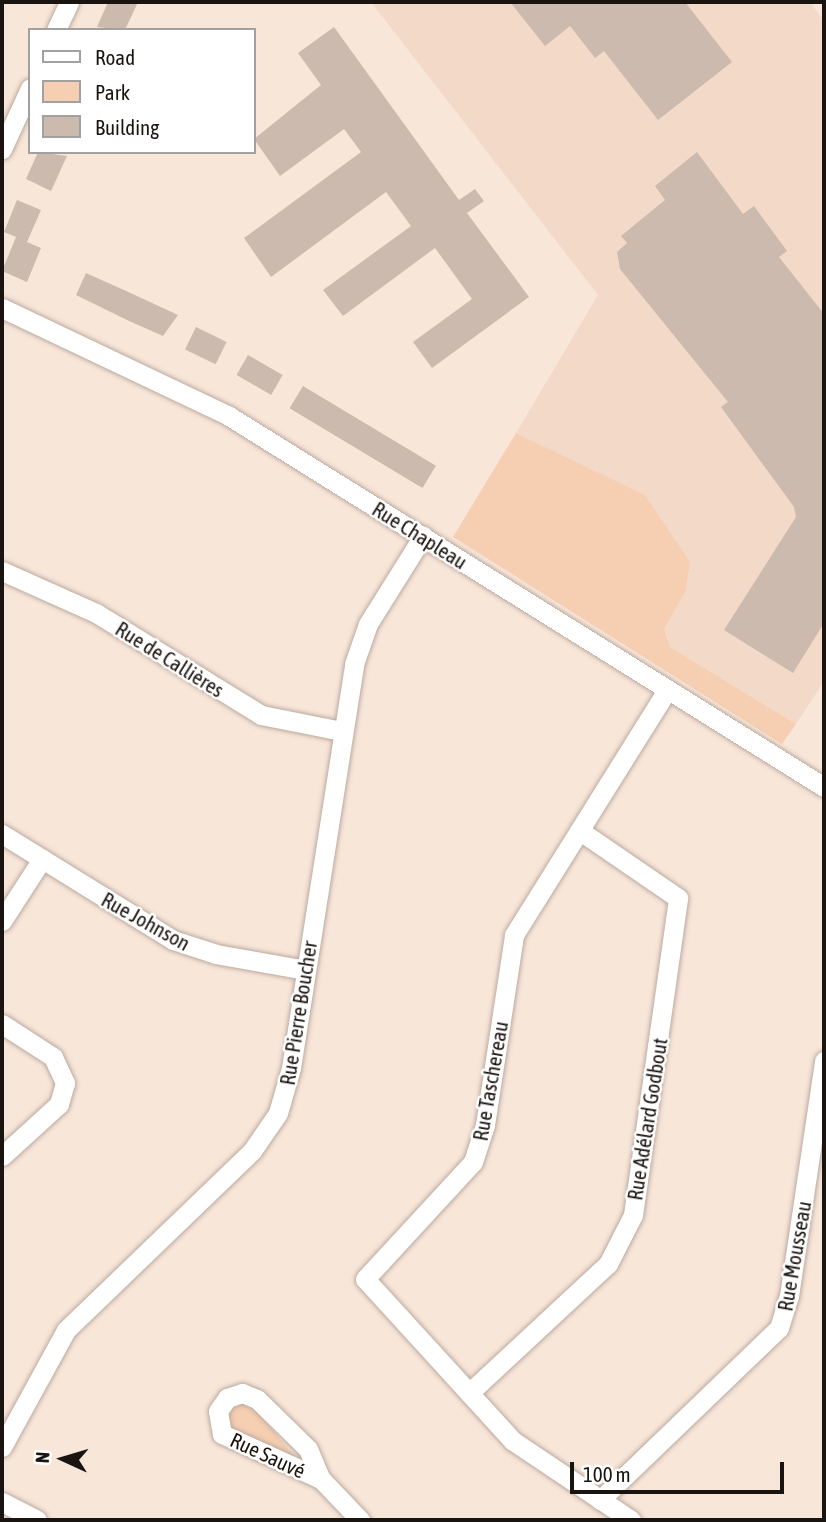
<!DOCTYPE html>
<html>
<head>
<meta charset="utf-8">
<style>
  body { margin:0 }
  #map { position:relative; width:826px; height:1522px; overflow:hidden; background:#f8e6d9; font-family:"Asap Condensed",sans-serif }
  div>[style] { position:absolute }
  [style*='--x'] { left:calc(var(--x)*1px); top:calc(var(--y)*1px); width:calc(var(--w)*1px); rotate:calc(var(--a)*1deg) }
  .built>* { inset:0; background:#f2d9c8 }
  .green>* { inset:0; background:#f6ceb1 }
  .building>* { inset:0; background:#ccbaae; transform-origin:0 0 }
  .roads { filter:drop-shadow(0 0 2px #bbaa9e) drop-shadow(0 0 2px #bbaa9e) }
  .minor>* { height:19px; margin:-9.5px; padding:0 9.5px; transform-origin:9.5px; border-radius:9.5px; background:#fff }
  span { translate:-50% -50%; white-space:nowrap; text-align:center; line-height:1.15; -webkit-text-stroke:5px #fff; paint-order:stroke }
  .street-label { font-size:21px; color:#1a1410 }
  .frame { position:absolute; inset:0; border:4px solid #1a1410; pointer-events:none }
  .legend { position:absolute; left:28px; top:28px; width:228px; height:126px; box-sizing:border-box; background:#fff; border:2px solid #a3a19f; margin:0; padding:9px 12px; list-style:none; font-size:21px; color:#1a1410 }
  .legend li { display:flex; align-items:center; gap:14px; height:35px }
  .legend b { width:35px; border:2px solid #a3a19f }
  .north { position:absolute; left:28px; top:1424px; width:70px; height:70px; -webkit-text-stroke:5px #fff; paint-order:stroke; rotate:274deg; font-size:19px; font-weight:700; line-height:28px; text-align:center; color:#1a1410 }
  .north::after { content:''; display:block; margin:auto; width:24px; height:32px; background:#1a1410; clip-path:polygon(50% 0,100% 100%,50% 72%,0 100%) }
  .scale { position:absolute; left:570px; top:1462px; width:214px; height:32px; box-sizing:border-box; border:4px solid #1a1410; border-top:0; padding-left:9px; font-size:21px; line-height:24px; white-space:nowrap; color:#1a1410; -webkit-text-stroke:5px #fff; paint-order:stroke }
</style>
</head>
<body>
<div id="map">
  <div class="built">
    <div style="clip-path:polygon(371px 2px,815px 2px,812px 5px,824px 21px,824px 681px,796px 724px,670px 647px,664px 629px,686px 591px,690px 563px,645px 495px,516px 433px,598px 295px)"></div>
  </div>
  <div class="green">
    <div style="clip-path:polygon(516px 433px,645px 495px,690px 562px,686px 591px,664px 629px,670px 647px,796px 724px,782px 744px,453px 537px)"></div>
    <div style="clip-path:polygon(242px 1402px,252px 1405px,296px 1458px,230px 1430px,226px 1415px)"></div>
  </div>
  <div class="building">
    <div style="clip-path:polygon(108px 2px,138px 2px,125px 30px,97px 27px)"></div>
    <div style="clip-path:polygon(510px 2px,685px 2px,732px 62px,658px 120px,604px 51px,595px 58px,570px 26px,545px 46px)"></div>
    <div style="clip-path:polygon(334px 27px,459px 200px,475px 189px,484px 201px,467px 213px,529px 297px,432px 368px,413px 342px,472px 299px,435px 248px,343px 316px,323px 290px,411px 226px,386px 192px,271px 277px,244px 238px,361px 152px,344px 129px,280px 176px,254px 139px,321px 85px,298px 53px)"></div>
    <div style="clip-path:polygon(38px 152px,67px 156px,51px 191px,26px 179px)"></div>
    <div style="clip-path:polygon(697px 152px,743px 214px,754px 206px,787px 251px,779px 257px,824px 314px,824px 623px,793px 673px,724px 630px,796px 517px,794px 507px,721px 407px,728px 402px,620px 269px,617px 252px,627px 243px,621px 236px,665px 200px,655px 186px)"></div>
    <div style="clip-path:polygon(17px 200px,41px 210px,27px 242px,41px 248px,27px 282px,2px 271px,16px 237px,4px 232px)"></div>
    <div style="clip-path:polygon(86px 273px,124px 290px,178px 315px,163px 336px,127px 320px,76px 295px)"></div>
    <div style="left:196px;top:327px;width:34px;height:25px;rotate:26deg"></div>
    <div style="left:248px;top:355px;width:40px;height:23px;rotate:30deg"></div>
    <div style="left:303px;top:386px;width:155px;height:26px;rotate:31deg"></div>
  </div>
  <div class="roads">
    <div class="minor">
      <div style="--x:56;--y:30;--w:31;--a:-65"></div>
      <div style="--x:2;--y:149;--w:67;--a:-65.3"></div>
      <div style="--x:2;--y:308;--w:251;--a:25.4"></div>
      <div style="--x:229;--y:416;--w:701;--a:31.94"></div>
      <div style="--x:2;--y:571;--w:103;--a:24.1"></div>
      <div style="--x:96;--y:613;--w:194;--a:31.7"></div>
      <div style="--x:261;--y:715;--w:83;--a:11.2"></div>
      <div style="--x:2;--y:834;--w:201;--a:31.8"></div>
      <div style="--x:173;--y:940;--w:45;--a:18"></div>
      <div style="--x:216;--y:954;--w:91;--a:10.1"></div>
      <div style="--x:2;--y:921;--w:74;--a:-57.2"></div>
      <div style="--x:2;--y:1024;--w:61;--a:32.9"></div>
      <div style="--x:53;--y:1057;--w:29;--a:65"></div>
      <div style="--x:65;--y:1083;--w:22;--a:106"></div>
      <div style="--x:59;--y:1104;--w:77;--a:137.6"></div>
      <div style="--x:242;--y:1393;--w:16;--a:22"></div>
      <div style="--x:257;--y:1399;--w:71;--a:44.4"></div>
      <div style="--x:308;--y:1449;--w:33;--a:67"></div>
      <div style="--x:321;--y:1479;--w:109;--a:-155.6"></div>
      <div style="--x:222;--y:1434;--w:23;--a:-100"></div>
      <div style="--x:218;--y:1411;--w:16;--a:-55"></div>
      <div style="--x:227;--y:1398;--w:16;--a:-18"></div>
      <div style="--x:469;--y:1393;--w:190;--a:-42.9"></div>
      <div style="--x:608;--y:1264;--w:55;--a:-63"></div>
      <div style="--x:633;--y:1215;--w:320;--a:-81.9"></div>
      <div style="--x:678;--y:898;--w:119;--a:-145.6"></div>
      <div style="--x:2;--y:1447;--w:133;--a:-61.3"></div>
      <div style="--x:66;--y:1330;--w:258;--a:-43.9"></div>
      <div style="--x:252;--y:1151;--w:46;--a:-55.6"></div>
      <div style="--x:278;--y:1113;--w:47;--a:-73.9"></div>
      <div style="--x:291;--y:1068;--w:409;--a:-81.1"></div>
      <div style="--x:354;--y:664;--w:42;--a:-70.7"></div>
      <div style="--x:368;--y:624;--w:104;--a:-58"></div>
      <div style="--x:321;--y:1479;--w:57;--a:46.4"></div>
      <div style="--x:600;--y:1500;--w:248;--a:-43.9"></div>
      <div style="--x:779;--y:1328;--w:34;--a:-73"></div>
      <div style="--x:789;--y:1296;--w:238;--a:-81.5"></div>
      <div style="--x:2;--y:1502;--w:39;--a:27"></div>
      <div style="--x:631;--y:1520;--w:142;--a:-146.2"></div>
      <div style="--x:513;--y:1441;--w:219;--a:-132.4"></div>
      <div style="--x:365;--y:1279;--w:159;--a:-47.3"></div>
      <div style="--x:473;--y:1162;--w:39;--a:-72"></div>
      <div style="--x:485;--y:1125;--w:192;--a:-81.3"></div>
      <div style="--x:514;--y:935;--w:289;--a:-58"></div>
    </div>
  </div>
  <div class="street-label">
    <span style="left:420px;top:535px;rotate:32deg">Rue Chapleau</span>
    <span style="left:170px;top:659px;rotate:32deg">Rue de Callières</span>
    <span style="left:146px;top:921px;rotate:29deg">Rue Johnson</span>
    <span style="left:298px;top:1013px;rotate:-81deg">Rue Pierre Boucher</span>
    <span style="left:490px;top:1081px;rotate:-80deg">Rue Taschereau</span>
    <span style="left:647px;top:1119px;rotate:-81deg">Rue Adélard Godbout</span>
    <span style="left:794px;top:1256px;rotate:-80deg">Rue Mousseau</span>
    <span style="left:268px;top:1455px;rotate:25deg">Rue Sauvé</span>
  </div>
  <div class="frame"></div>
  <ul class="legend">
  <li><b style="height:9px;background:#fff"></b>Road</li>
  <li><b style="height:19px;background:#f6ceb1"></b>Park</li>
  <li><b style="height:19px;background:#ccbaae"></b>Building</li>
  </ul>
  <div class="north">N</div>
  <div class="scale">100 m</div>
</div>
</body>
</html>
